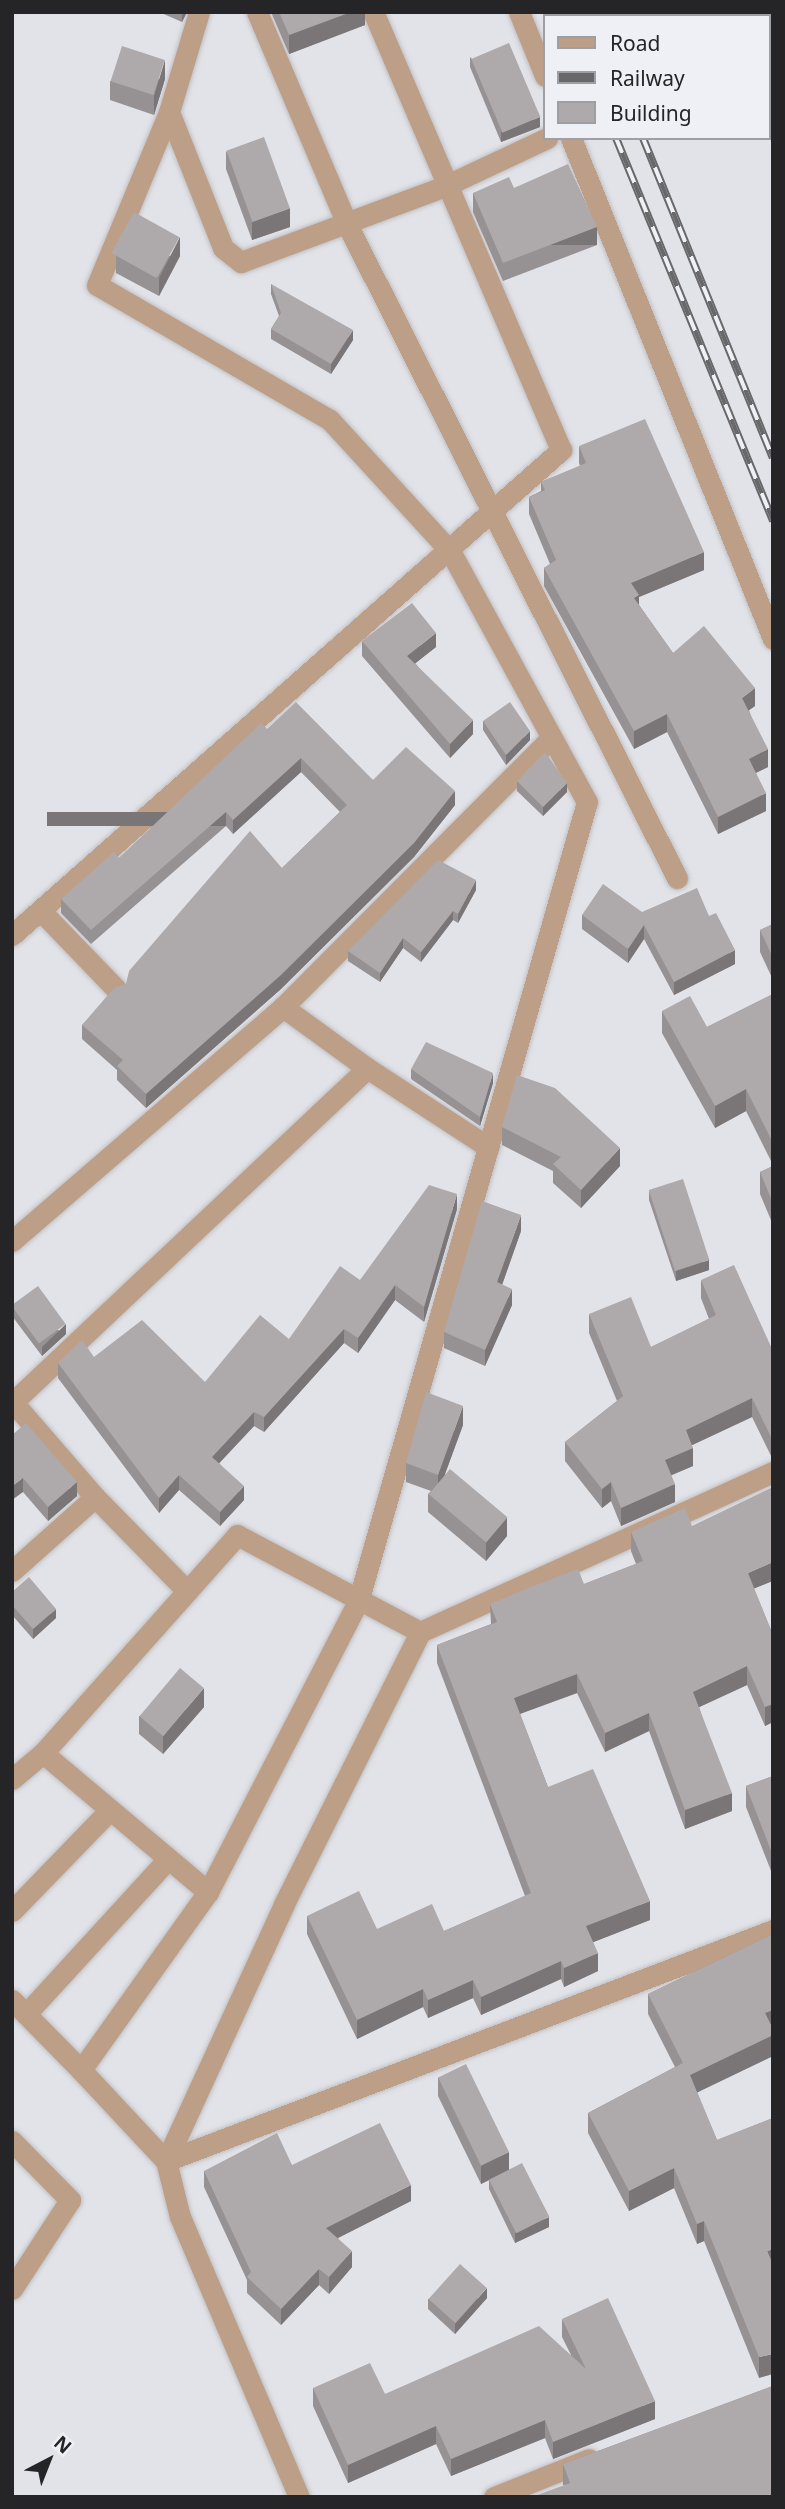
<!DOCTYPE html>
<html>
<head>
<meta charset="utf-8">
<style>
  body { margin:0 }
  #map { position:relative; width:785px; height:2509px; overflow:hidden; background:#e2e3e8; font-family:"Noto Sans",sans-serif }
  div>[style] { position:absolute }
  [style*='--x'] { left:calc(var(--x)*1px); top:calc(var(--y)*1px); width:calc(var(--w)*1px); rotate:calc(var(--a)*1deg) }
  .roads { filter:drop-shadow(0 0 2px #c0c1c5) drop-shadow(0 0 2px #c0c1c5) }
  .minor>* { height:21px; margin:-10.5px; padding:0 10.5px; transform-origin:10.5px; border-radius:10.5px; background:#bd9f87 }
  .rail>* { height:8px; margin-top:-4px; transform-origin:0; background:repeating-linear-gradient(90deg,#eff0f6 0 16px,#68686b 0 32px); box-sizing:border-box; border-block:2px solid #68686b }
  .wall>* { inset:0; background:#969193; transform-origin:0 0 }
  .shaded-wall>* { inset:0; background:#7a7678; transform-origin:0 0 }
  .building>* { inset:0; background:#aea9ab; transform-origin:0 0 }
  span { translate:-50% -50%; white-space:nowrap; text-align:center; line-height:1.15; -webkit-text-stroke:7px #eff0f6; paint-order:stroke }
  .frame { position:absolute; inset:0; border:14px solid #252527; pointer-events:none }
  .legend { position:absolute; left:543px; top:14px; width:228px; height:126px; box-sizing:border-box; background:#eff0f6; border:2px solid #9e9fa3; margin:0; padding:9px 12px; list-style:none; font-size:21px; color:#252527 }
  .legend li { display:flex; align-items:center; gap:14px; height:35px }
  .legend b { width:35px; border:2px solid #9e9fa3 }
  .north { position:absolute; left:14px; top:2425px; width:70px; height:70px; -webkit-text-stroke:5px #eff0f6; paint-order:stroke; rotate:42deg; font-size:19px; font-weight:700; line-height:28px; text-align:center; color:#252527 }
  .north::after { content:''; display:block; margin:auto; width:24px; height:32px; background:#252527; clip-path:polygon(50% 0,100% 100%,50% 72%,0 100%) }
</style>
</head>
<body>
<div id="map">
  <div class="roads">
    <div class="minor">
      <div style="--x:257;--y:12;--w:228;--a:67"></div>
      <div style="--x:346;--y:222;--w:735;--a:63.23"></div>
      <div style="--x:519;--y:12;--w:69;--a:67.9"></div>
      <div style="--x:169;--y:112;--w:146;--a:68.3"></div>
      <div style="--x:223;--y:248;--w:23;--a:38"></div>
      <div style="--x:241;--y:262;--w:218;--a:-20.4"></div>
      <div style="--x:445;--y:186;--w:113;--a:-25.2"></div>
      <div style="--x:571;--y:138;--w:540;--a:68.04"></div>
      <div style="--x:41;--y:911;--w:108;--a:46.1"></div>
      <div style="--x:12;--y:935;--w:733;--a:-41.46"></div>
      <div style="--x:561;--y:450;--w:477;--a:-113.2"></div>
      <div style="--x:367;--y:1068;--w:145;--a:33.1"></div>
      <div style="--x:12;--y:1241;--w:358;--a:-40.8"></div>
      <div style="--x:283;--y:1007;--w:375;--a:-45.1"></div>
      <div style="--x:12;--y:1401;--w:127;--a:49.2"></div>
      <div style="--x:12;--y:1403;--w:488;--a:-43.3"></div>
      <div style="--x:367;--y:1068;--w:104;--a:-144"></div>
      <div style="--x:12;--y:1571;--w:111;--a:-41.7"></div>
      <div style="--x:95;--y:1497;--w:132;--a:45.6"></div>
      <div style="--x:43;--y:1753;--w:216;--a:40.1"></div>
      <div style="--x:12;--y:1779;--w:40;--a:-40"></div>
      <div style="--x:43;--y:1753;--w:292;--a:-48.3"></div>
      <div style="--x:237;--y:1535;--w:207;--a:27.9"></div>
      <div style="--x:12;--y:1911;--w:138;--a:-45.9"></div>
      <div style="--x:12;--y:2000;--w:98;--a:45.4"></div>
      <div style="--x:81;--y:2070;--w:219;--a:-54.5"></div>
      <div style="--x:208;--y:1892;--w:326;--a:-62.7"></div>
      <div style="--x:358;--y:1602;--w:832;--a:-74.03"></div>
      <div style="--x:587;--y:802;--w:286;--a:-118.6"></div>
      <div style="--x:450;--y:551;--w:178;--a:-132.5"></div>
      <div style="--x:330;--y:420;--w:269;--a:-149.9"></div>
      <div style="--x:97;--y:285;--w:187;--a:-67.4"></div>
      <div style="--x:169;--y:112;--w:104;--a:-73.3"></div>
      <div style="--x:26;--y:2014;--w:207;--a:-47.5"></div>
      <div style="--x:81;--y:2070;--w:125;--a:47"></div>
      <div style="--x:166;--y:2161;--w:649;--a:-20.83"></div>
      <div style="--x:12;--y:2141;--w:83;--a:45.5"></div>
      <div style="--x:70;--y:2200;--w:106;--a:123.1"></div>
      <div style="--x:299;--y:2497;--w:304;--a:-113"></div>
      <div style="--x:180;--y:2217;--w:58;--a:-104"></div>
      <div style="--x:166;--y:2161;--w:283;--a:-65.3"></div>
      <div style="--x:284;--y:1904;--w:304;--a:-63.4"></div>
      <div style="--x:420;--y:1632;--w:388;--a:-24.4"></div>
      <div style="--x:494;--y:2497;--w:102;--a:-21.8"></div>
    </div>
  </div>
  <div class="rail">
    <div style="--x:564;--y:12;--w:4;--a:63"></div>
    <div style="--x:592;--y:12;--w:4;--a:76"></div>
    <div style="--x:616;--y:138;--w:414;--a:67.7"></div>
    <div style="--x:643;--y:138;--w:345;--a:67.9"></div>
  </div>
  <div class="wall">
    <div style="clip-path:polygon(159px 12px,187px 12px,182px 22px)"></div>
    <div style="clip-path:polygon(271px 12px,365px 12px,365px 25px,289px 54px)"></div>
    <div style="left:687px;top:12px;width:69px;height:4px"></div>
    <div style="clip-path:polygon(470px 57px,540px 127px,501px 142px,470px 67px)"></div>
    <div style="clip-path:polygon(165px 79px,154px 115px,110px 100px,110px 81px)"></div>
    <div style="clip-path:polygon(226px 151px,290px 227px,252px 240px,226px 169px)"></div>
    <div style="clip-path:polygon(514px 188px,597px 245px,503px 281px,473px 212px,473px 193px)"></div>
    <div style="clip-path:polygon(116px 255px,180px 256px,159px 296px,116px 273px)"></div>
    <div style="clip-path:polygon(271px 284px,353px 340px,331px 374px,271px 339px,271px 329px,279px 316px,271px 294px)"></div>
    <div style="clip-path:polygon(579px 446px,704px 570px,639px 597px,639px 605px,673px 653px,755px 706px,749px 710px,768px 767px,756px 773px,766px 811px,718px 834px,667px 732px,634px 749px,544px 586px,544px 568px,550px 564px,529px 514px,529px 497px,541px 491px,541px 482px,580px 466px,579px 463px)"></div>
    <div style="clip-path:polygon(362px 641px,436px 647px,415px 663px,473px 734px,450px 758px,362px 656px)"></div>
    <div style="clip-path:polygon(483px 721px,530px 740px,506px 765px,483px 730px)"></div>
    <div style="clip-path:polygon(267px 729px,373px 780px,455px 805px,414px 857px,281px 989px,146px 1108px,117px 1080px,117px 1070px,82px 1039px,82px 1025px,126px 984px,282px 868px,340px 812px,301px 772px,233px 834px,226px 826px,91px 944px,61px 913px,61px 899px,119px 858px)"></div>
    <div style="clip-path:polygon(517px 781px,567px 792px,543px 816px,517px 791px)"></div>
    <div style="clip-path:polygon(476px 890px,458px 923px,453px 920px,421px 962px,403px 948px,380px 982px,348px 961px,348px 951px)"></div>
    <div style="clip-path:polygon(642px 912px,709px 916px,735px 964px,674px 995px,644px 939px,628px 963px,582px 929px,582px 915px)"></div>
    <div style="clip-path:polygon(773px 924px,773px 980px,760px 952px,760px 930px)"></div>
    <div style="clip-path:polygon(773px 994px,773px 1165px,746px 1111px,715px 1128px,662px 1033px,662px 1011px,707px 1027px)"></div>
    <div style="clip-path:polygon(411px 1069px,493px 1083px,480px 1126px,411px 1079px)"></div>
    <div style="clip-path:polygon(502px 1127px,620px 1166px,581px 1208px,553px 1183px,553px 1171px,502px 1145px)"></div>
    <div style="clip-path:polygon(773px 1166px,773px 1225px,760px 1194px,760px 1172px)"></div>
    <div style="clip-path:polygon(649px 1191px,709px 1270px,676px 1281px,649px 1200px)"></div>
    <div style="clip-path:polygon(457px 1209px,424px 1322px,395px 1300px,358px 1353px,344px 1343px,264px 1432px,254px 1426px,219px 1463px,244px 1500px,220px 1526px,179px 1490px,159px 1513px,58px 1378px,58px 1363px,94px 1357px,205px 1382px,289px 1339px,360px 1280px)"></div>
    <div style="clip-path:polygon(521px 1231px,502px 1285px,512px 1305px,485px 1366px,444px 1348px,444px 1332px)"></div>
    <div style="clip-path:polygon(701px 1280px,773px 1351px,773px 1460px,752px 1417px,692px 1445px,693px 1466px,671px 1475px,675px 1502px,621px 1526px,611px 1501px,602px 1508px,565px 1461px,565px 1442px,617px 1401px,589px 1333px,589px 1314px,651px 1347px,709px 1319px,701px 1298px)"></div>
    <div style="clip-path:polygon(12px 1306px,66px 1334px,42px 1356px,12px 1316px,12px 1319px)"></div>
    <div style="clip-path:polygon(463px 1425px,445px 1474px,507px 1536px,486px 1561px,428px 1512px,428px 1494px,431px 1491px,406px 1482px,406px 1463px)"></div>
    <div style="clip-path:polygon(12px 1435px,77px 1496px,48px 1521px,23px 1492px)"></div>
    <div style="clip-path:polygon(692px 1526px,754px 1589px,773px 1635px,773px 1722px,765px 1726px,747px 1685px,699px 1707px,732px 1811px,685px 1829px,649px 1731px,605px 1752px,577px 1693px,520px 1714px,548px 1787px,650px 1920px,593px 1942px,598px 1971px,564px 1987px,561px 1979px,481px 2015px,473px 1998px,428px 2018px,423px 2007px,357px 2039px,307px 1934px,307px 1916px,377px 1929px,444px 1931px,525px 1896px,437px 1663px,437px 1645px,491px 1624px,490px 1604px,584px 1584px,636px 1564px,631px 1551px,631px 1532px)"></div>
    <div style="clip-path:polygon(12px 1592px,56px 1618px,33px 1639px,12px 1615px)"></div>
    <div style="clip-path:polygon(204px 1707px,163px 1754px,139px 1734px,139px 1716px)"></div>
    <div style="clip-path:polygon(773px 1776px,773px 1876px,746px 1807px,746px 1786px)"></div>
    <div style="clip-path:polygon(773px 1934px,773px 2056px,697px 2092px,717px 2140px,773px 2118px,759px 2378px,704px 2241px,697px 2244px,674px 2188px,629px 2211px,588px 2133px,588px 2113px,675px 2067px,648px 2014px,648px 1994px)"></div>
    <div style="clip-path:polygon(438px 2077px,509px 2169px,549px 2227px,515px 2243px,489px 2189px,489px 2180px,481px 2184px,438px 2096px)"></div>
    <div style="clip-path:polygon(292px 2165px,411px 2201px,338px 2238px,352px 2267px,329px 2294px,319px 2285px,281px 2325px,247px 2293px,247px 2280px,204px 2187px,204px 2171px)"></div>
    <div style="clip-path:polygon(487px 2298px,455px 2334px,428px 2309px,428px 2299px)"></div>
    <div style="clip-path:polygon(562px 2319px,655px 2419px,553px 2459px,545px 2438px,451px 2476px,436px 2444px,348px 2483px,313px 2406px,313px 2388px,385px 2394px,571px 2355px,562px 2337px)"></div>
    <div style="clip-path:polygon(770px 2387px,773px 2497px,563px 2485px,563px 2464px)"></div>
  </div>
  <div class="shaded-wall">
    <div style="clip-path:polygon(182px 12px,187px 12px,182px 22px)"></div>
    <div style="clip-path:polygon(351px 12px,365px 12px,365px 25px,289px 54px,289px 35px)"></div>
    <div style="clip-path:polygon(729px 12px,756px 12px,752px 16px,725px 16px)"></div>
    <div style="clip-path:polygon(165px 60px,165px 79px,154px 115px,154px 96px)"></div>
    <div style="clip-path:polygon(540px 117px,540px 127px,501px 142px,501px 132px)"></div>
    <div style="clip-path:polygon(290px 208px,290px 227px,252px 240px,252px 222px)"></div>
    <div style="left:597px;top:227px;width:18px;height:101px;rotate:90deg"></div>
    <div style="clip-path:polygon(180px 237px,180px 256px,159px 296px,159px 278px)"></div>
    <div style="clip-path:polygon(353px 330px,353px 340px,331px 374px,331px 364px)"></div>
    <div style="clip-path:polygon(704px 552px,704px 570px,639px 597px,639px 612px,634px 616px,631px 583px)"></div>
    <div style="clip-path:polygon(436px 633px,436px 647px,407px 670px,407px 656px)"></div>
    <div style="clip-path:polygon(755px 688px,755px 706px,742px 715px,742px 698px)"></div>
    <div style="clip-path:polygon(667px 714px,667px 732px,634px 749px,634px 731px)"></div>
    <div style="clip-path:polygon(473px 720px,473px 734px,450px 758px,450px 744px)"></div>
    <div style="clip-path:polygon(530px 731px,530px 740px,506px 765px,506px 755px)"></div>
    <div style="clip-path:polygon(768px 749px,768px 767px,749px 776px,749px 759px)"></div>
    <div style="clip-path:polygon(301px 758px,301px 772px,233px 834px,233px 820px)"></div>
    <div style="clip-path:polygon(567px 783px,567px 792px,543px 816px,543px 807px)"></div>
    <div style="clip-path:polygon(455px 791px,455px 805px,414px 857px,281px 989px,146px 1108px,146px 1094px)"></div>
    <div style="clip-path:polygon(766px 793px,766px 811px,718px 834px,718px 817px)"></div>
    <div style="left:226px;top:812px;width:14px;height:179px;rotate:90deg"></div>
    <div style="clip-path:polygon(476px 880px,476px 890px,458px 923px,458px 914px)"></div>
    <div style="clip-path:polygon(453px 911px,453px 920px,421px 962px,421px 952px)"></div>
    <div style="clip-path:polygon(644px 925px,644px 939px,628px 963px,628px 949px)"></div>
    <div style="clip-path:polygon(403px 938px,403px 948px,380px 982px,380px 973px)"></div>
    <div style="clip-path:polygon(735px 950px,735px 964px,674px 995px,674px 982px)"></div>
    <div style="clip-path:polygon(493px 1073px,493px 1083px,480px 1126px,480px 1117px)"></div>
    <div style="clip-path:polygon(746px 1089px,746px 1111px,715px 1128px,715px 1106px)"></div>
    <div style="clip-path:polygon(620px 1148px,620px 1166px,581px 1208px,581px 1190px)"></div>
    <div style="clip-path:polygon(457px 1194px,457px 1209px,424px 1322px,424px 1307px)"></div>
    <div style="clip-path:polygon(521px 1215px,521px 1231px,497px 1299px,497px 1282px)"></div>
    <div style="clip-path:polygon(709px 1260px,709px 1270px,676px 1281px,676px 1271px)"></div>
    <div style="clip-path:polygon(395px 1285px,395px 1300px,358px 1353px,358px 1338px)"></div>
    <div style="clip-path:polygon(512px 1289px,512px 1305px,485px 1366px,485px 1350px)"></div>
    <div style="clip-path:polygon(66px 1324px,66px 1334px,42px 1356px,42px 1347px)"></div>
    <div style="clip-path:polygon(344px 1329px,344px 1343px,264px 1432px,264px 1417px)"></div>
    <div style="clip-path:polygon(752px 1398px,752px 1417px,686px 1448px,686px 1430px)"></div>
    <div style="clip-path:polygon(463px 1406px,463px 1425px,438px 1493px,438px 1475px)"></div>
    <div style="clip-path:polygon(254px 1412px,254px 1426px,212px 1471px,212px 1457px)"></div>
    <div style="clip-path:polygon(693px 1448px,693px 1466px,665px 1478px,665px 1460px)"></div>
    <div style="clip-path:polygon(179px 1475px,179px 1490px,159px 1513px,159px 1498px)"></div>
    <div style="clip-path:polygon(23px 1478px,23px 1492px,12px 1500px,12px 1486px)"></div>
    <div style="clip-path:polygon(77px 1482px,77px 1496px,48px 1521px,48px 1507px)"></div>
    <div style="clip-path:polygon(611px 1482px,611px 1501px,602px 1508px,602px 1489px)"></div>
    <div style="clip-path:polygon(675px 1484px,675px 1502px,621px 1526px,621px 1508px)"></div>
    <div style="clip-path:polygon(244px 1486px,244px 1500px,220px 1526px,220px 1512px)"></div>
    <div style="clip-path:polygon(507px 1517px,507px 1536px,486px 1561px,486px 1542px)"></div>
    <div style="clip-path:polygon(773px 1562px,773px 1581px,748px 1591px,748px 1573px)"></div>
    <div style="clip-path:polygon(56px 1609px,56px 1618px,33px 1639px,33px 1629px)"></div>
    <div style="clip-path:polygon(747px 1666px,747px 1685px,693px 1710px,693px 1692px)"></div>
    <div style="clip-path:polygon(577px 1674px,577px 1693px,514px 1716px,514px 1698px)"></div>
    <div style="clip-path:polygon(204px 1688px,204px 1707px,163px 1754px,163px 1736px)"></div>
    <div style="clip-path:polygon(773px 1704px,773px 1722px,765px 1726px,765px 1707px)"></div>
    <div style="clip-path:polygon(649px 1713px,649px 1731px,605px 1752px,605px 1733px)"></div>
    <div style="clip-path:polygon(732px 1793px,732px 1811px,685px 1829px,685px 1810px)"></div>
    <div style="clip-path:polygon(650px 1901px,650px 1920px,586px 1945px,586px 1926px)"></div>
    <div style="clip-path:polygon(598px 1953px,598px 1971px,564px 1987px,564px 1968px)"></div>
    <div style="clip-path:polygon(561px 1961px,561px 1979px,481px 2015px,481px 1997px)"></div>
    <div style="clip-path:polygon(473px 1980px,473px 1998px,428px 2018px,428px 2000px)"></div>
    <div style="clip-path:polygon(423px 1989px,423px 2007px,357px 2039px,357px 2020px)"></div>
    <div style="clip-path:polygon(773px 2010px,773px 2030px,765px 2013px)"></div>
    <div style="clip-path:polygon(773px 2035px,773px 2056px,690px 2096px,690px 2075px)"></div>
    <div style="clip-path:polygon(509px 2152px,509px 2170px,481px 2184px,481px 2165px)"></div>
    <div style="clip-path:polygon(674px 2168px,674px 2188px,629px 2211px,629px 2191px)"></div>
    <div style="clip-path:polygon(411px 2185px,411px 2201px,326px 2244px,326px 2228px)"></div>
    <div style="clip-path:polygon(549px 2217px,549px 2227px,515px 2243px,515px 2233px)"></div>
    <div style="clip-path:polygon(704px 2221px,704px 2241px,697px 2244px,697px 2224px)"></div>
    <div style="clip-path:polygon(773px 2249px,773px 2269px,767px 2251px)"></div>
    <div style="clip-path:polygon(352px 2251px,352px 2267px,329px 2294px,329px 2277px)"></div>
    <div style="clip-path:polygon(319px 2269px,319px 2285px,281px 2325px,281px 2309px)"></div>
    <div style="clip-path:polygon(487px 2288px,487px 2298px,455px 2334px,455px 2324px)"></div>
    <div style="clip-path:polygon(773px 2354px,773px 2374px,759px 2378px,759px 2357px)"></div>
    <div style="clip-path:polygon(655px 2401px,655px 2419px,553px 2459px,553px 2442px)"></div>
    <div style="clip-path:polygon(545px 2420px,545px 2438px,451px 2476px,451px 2459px)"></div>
    <div style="clip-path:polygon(436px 2426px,436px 2444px,348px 2483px,348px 2465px)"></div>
  </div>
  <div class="building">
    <div style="clip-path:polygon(279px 12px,351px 12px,289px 35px)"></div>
    <div style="clip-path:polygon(702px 12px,729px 12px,725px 16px,704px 16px)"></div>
    <div style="left:509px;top:43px;width:80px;height:41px;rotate:67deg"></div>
    <div style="left:122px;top:46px;width:45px;height:37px;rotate:18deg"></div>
    <div style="left:264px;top:137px;width:76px;height:40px;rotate:70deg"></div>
    <div style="clip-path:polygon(568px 164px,597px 227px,503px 263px,473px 193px,509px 177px,514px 188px)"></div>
    <div style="left:134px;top:212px;width:52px;height:47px;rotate:29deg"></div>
    <div style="clip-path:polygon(271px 284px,353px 330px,331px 364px,271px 329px,281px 313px)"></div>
    <div style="clip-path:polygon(645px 419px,704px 552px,631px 583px,639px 595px,634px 598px,673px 653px,704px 626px,755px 688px,742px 698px,768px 749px,749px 759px,766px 793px,718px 817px,667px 714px,634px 731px,544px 568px,556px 560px,529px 497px,545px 490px,541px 482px,586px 463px,579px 446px)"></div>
    <div style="clip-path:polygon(412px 603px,436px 633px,407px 656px,473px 720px,450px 744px,362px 641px)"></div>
    <div style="clip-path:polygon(296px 702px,373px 780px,406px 747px,455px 791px,414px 843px,281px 975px,146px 1094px,117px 1066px,123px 1060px,82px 1025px,114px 988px,126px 984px,129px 971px,250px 831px,282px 868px,347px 805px,301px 758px,233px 820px,226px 812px,91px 930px,61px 899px,114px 852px,119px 858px,261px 723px,267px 729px)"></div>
    <div style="clip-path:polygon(510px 702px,530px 731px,506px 755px,483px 721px)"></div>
    <div style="clip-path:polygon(545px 752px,567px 783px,543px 807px,517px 781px)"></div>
    <div style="clip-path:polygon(438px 860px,476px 880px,458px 914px,453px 911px,421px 952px,403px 938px,380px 973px,348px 951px)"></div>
    <div style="clip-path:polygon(603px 884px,642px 912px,697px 888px,709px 916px,716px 913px,735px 950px,674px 982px,644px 925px,628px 949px,582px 915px)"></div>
    <div style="clip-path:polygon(773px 924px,773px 958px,760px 930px)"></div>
    <div style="clip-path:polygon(773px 994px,773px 1143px,746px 1089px,715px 1106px,662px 1011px,690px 996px,707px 1027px)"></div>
    <div style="clip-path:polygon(426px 1042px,493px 1073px,480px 1117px,411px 1069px)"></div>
    <div style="clip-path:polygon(517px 1075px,555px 1088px,620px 1148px,581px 1190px,553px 1164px,561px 1157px,502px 1127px)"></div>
    <div style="clip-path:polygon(773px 1166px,773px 1203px,760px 1172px)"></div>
    <div style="left:683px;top:1179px;width:85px;height:36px;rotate:72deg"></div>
    <div style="clip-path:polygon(429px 1185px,457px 1194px,424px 1307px,395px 1285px,358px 1338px,344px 1329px,264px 1417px,254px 1412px,212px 1457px,244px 1486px,220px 1512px,179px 1475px,159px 1498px,58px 1363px,82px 1340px,94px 1357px,142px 1320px,205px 1382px,260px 1315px,289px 1339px,340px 1266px,360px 1280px)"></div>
    <div style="clip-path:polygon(482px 1201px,521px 1215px,497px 1282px,512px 1289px,485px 1350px,444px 1332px)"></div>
    <div style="clip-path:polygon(734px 1265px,773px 1351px,773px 1441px,752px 1398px,686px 1430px,693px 1448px,665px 1460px,675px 1484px,621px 1508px,611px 1482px,602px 1489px,565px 1442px,623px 1396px,589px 1314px,631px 1297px,651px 1347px,716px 1315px,701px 1280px)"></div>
    <div style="left:38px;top:1286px;width:47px;height:33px;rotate:54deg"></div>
    <div style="clip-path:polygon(426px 1392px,463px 1406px,438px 1475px,406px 1463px)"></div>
    <div style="clip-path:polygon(26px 1423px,77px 1482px,48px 1507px,23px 1478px,12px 1486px,12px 1435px)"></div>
    <div style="left:450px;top:1469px;width:75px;height:33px;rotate:40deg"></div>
    <div style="clip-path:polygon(773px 1487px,773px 1562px,748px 1573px,773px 1635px,773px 1704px,765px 1707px,747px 1666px,693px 1692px,732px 1793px,685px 1810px,649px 1713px,605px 1733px,577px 1674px,514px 1698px,548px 1787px,593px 1769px,650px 1901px,586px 1926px,598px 1953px,564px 1968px,561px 1961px,481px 1997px,473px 1980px,428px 2000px,423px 1989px,357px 2020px,307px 1916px,359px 1891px,377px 1929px,432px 1904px,444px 1931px,531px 1893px,437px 1645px,497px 1622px,490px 1604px,536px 1585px,578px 1569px,584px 1584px,643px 1561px,631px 1532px,685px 1508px,692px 1526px)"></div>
    <div style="clip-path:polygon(29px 1577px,56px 1609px,33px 1629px,12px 1605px,12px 1592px)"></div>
    <div style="left:180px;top:1668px;width:31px;height:63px;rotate:40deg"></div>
    <div style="clip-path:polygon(773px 1776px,773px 1856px,746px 1786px)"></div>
    <div style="clip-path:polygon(773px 1934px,773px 2010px,765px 2013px,773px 2029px,773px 2035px,690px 2075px,717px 2140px,773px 2118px,773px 2249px,767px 2251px,773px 2264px,773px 2354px,759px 2357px,704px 2221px,697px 2224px,674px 2168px,629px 2191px,588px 2113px,683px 2063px,648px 1994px)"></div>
    <div style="left:466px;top:2064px;width:98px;height:31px;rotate:64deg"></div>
    <div style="clip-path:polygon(380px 2123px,411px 2185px,326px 2228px,352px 2251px,329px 2277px,319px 2269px,281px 2309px,247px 2277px,251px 2272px,204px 2171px,277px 2133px,292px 2165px)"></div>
    <div style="left:522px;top:2163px;width:60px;height:37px;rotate:63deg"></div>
    <div style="left:460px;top:2264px;width:36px;height:47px;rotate:42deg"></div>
    <div style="clip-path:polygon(608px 2298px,655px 2401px,553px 2442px,545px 2420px,451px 2459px,436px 2426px,348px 2465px,313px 2388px,370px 2363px,385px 2394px,539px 2326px,586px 2369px,562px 2319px)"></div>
    <div style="clip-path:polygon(773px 2384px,773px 2497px,757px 2497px,757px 2496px,754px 2497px,532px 2497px,570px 2483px,563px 2464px,770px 2387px)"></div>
  </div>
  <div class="frame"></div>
  <ul class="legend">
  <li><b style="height:9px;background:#bd9f87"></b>Road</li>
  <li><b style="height:9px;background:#68686b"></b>Railway</li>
  <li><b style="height:19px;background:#aea9ab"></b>Building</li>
  </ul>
  <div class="north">N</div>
</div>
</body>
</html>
